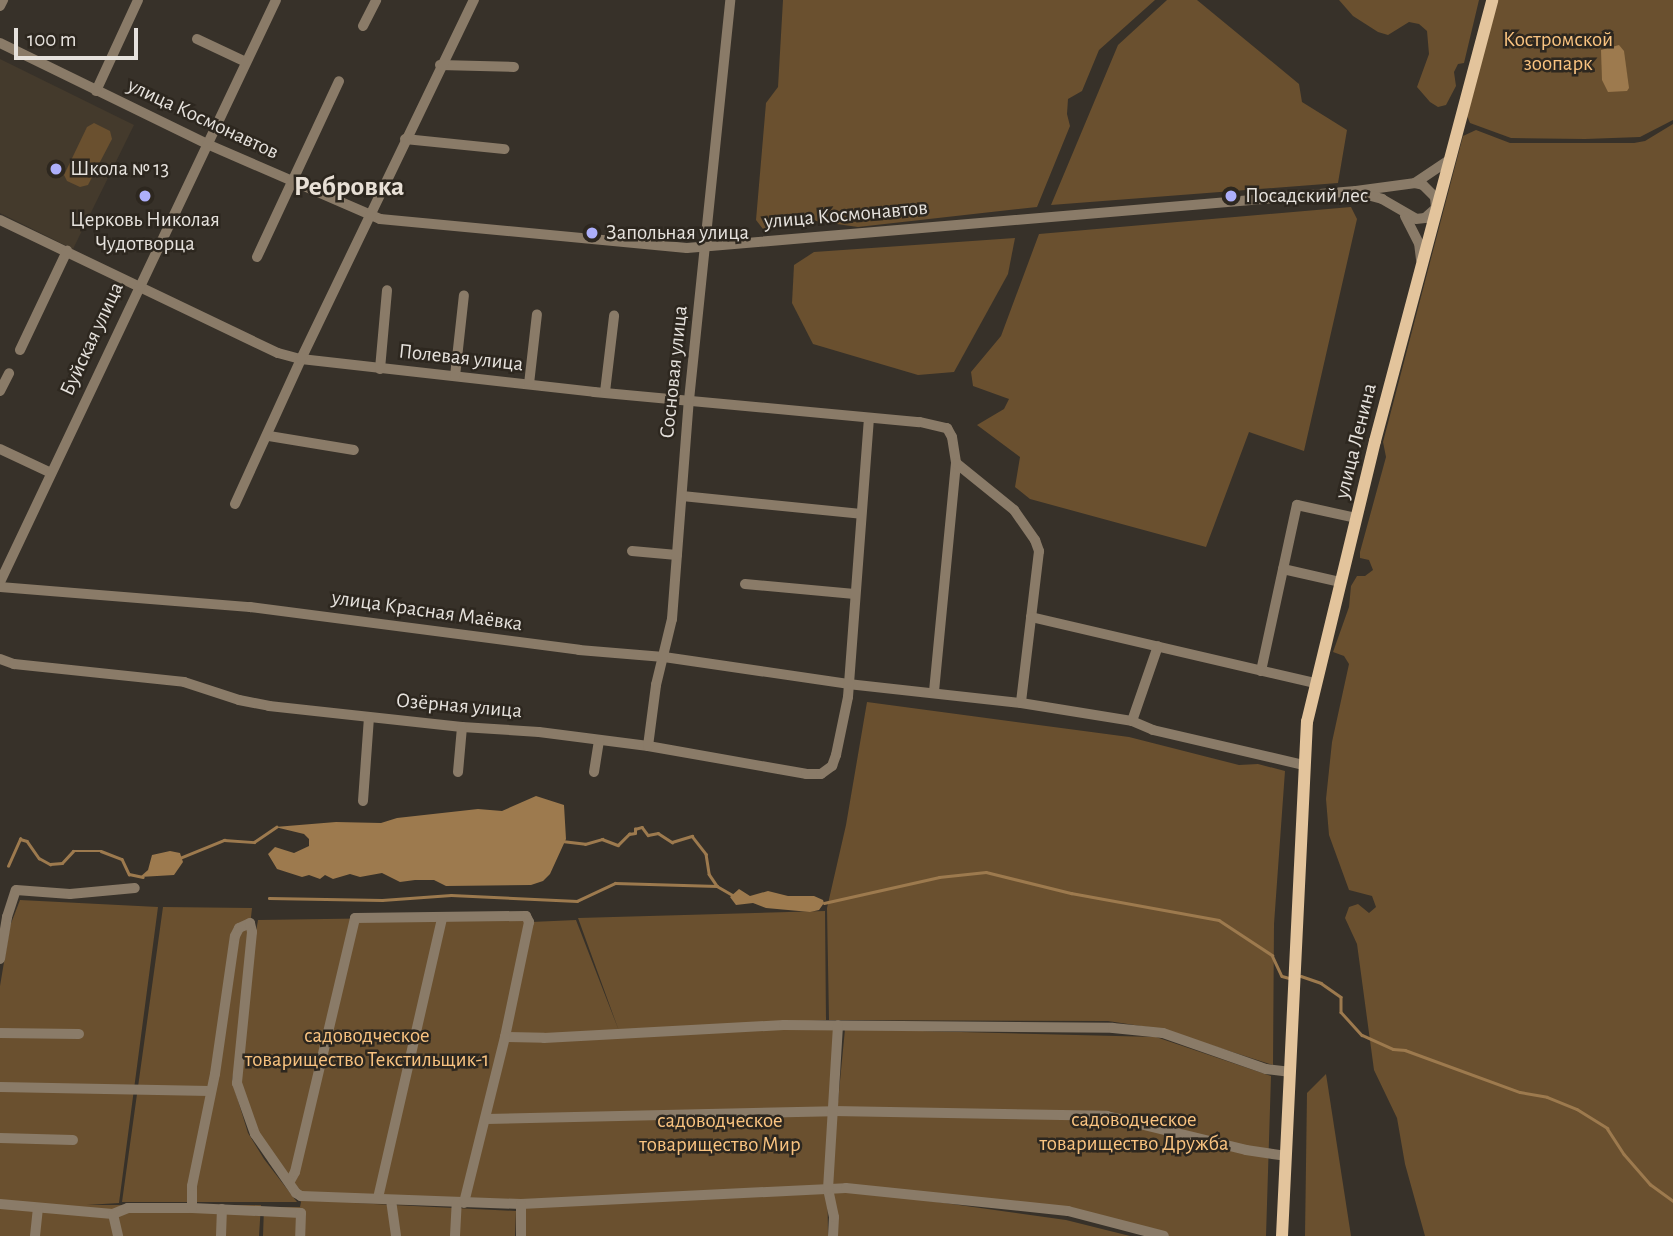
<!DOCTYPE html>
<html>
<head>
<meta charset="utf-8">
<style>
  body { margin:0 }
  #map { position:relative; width:1673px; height:1236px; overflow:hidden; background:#373129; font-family:"Alegreya Sans",sans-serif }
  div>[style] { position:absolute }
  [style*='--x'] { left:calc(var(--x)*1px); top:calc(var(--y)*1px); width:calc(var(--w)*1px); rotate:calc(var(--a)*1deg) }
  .built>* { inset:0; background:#443a2c }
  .green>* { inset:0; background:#6a502f }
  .water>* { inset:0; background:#9d7a4e }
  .stream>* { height:2.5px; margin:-1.25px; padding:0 1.25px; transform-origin:1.25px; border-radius:1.25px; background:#9d7a4e }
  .minor>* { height:10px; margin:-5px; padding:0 5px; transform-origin:5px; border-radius:5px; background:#8a7b68 }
  .major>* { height:12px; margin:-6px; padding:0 6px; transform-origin:6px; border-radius:6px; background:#e3c49c }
  .dots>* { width:19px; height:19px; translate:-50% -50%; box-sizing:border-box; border:4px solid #2d271f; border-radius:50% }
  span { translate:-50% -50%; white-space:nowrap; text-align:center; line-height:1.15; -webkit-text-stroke:5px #2d271f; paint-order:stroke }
  .park-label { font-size:21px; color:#f9c380 }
  .street-label { font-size:21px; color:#e6e2dd }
  .poi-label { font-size:21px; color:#e6e2dd }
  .left { translate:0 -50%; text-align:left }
  .district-label { font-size:28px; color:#e8e0d6; font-weight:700 }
  .scale { position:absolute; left:14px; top:28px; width:124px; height:32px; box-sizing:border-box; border:4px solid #e6e2dd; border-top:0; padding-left:9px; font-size:21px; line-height:24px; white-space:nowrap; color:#e6e2dd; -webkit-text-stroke:5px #2d271f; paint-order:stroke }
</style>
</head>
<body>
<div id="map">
  <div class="built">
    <div style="clip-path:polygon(0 59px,134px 125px,73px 249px,0 213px)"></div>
  </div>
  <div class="green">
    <div style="clip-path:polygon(783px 0,1155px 0,1099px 50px,1082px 91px,1068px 99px,1067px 114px,1070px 126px,1037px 207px,858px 227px,780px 216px,774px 226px,763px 229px,756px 220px,766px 103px,778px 87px)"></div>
    <div style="clip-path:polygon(1167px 0,1197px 0,1299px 84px,1302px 102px,1347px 130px,1338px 183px,1051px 205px,1118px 45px)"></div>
    <div style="clip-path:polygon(1339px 0,1479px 0,1464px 63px,1458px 64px,1454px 72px,1456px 86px,1446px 105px,1438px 107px,1430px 102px,1417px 87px,1429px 54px,1427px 31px,1419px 24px,1409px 22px,1388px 35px,1378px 32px,1353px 16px)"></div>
    <div style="clip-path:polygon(1498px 0,1673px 0,1673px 120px,1640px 137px,1585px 139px,1511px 138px,1470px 123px,1467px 116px)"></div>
    <div style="clip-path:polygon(94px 123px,110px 131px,112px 139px,88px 185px,80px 187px,67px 181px,64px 175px,87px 127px)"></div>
    <div style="clip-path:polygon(1673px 124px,1673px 1236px,1425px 1236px,1405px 1164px,1397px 1118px,1374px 1070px,1357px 944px,1345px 918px,1349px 907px,1358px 904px,1369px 913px,1376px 907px,1372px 896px,1349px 890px,1329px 835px,1326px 799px,1332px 742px,1349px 664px,1344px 656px,1333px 652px,1349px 607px,1351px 586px,1357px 576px,1365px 576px,1373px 570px,1369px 560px,1360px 558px,1360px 552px,1386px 457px,1383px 442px,1463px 136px,1476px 130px,1510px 143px,1634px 143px,1645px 141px)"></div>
    <div style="clip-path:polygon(1351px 207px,1357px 219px,1304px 451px,1249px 432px,1206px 547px,1030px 499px,1015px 487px,1020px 457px,977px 425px,1004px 409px,1009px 399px,973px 386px,971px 372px,1001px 336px,1039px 234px)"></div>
    <div style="clip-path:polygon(1015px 238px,1008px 274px,954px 372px,918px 375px,813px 344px,792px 303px,794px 265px,814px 252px)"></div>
    <div style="clip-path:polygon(867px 702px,1129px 737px,1239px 765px,1258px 764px,1285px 771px,1274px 924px,1273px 1065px,1161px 1029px,1108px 1021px,829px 1020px,827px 908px,846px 825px)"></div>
    <div style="clip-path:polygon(20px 900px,158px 907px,119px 1203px,87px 1205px,261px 1205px,259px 1236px,0 1236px,0 986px,10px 926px)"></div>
    <div style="clip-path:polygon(163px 907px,252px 908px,238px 1037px,258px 920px,532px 916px,531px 922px,576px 920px,619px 1031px,578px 918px,825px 911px,826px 1020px,662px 1029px,834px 1028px,827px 1156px,828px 1236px,524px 1236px,525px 1208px,353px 1203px,516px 1211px,515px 1236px,263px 1236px,264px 1207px,300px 1207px,301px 1202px,269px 1163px,233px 1075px,232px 1081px,248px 1133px,264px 1159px,297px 1202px,122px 1202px)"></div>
    <div style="clip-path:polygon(845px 1029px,1156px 1037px,1271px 1076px,1266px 1236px,1159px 1236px,1067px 1215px,830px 1185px)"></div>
    <div style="clip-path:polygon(1326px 1074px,1351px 1236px,1305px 1236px,1307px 1093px)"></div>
    <div style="clip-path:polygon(830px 1187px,1066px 1220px,1130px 1236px,830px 1236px)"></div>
  </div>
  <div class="water">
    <div style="clip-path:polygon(1619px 45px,1624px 51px,1629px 88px,1627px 91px,1608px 92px,1602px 80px,1601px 50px)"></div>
    <div style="clip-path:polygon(536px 796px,564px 805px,566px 839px,550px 874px,543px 881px,531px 885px,446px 886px,434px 880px,415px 880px,400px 882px,382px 873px,360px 877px,350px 874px,333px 879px,325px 875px,320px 879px,309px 875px,302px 877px,277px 869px,268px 854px,275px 847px,294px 853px,309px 846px,309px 839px,304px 834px,275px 827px,336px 822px,381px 823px,397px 818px,478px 809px,502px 811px)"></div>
    <div style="clip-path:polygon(170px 851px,180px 853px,183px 862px,174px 875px,140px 877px,148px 870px,152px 855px)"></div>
    <div style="clip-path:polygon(739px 889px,750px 896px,768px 891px,788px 896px,814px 896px,823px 900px,824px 903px,819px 910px,810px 912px,766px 908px,753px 903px,736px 905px,730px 897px)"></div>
  </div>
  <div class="stream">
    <div style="--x:562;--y:841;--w:23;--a:7"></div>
    <div style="--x:585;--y:844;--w:18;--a:-16"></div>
    <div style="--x:602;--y:839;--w:17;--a:21"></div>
    <div style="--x:618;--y:845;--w:16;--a:-45"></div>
    <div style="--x:629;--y:834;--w:6;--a:-9"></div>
    <div style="--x:635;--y:833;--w:4;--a:-90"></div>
    <div style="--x:635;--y:829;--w:7;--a:-16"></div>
    <div style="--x:642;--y:827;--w:10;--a:53"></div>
    <div style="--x:648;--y:835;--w:10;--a:-11"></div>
    <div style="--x:658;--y:833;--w:17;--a:33"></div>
    <div style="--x:672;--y:842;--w:21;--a:-17"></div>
    <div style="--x:692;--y:836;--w:23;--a:52"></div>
    <div style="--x:706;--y:854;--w:20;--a:81"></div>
    <div style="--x:709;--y:874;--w:14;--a:56"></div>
    <div style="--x:717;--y:886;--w:20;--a:30"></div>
    <div style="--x:180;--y:858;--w:48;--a:-22.2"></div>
    <div style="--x:224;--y:840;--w:30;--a:4"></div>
    <div style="--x:254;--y:842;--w:27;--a:-34"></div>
    <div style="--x:8;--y:866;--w:30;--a:-66"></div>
    <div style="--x:20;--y:839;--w:7;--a:16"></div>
    <div style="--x:27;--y:841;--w:21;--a:55"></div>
    <div style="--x:39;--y:858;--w:13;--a:29"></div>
    <div style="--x:50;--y:864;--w:12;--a:-5"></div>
    <div style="--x:62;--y:863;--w:16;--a:-47"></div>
    <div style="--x:73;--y:851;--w:28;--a:0"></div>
    <div style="--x:101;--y:851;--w:22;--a:21"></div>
    <div style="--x:122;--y:859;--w:17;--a:65"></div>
    <div style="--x:129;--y:874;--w:14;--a:12"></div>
    <div style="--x:269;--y:898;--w:113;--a:1"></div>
    <div style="--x:382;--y:900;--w:69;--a:-4.1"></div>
    <div style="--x:451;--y:895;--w:126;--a:2.7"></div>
    <div style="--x:577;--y:901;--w:42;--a:-25.3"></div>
    <div style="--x:615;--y:883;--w:102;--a:1.7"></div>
    <div style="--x:824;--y:903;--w:118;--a:-12.7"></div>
    <div style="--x:939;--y:877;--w:47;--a:-6.1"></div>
    <div style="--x:986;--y:872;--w:88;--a:13.9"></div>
    <div style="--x:1071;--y:893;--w:150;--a:10.3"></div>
    <div style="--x:1219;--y:920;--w:64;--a:33.4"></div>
    <div style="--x:1272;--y:955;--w:23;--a:65"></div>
    <div style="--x:1282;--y:976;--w:7;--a:16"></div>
    <div style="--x:1301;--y:976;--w:21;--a:19"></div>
    <div style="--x:1321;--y:983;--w:24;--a:35"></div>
    <div style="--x:1341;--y:997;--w:15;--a:90"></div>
    <div style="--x:1341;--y:1012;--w:31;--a:48"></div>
    <div style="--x:1362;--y:1035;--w:34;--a:24"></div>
    <div style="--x:1393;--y:1049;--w:12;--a:5"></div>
    <div style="--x:1405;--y:1050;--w:122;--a:20.1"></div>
    <div style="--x:1520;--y:1092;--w:27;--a:10"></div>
    <div style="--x:1547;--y:1097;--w:32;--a:22"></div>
    <div style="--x:1577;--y:1109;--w:36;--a:32"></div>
    <div style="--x:1607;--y:1128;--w:31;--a:57"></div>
    <div style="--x:1624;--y:1154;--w:40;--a:49"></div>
    <div style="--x:1650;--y:1184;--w:29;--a:36"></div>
  </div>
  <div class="minor">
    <div style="--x:0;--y:6;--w:7;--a:-63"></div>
    <div style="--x:363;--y:26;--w:29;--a:-63"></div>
    <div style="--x:197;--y:39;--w:54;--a:25.1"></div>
    <div style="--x:0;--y:43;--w:230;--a:26"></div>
    <div style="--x:207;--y:144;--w:189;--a:23.4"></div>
    <div style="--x:380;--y:219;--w:308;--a:5.4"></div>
    <div style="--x:687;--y:248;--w:671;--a:-4.87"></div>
    <div style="--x:1356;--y:191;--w:60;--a:-7.7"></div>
    <div style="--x:1415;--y:183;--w:40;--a:-34"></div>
    <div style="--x:440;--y:65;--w:74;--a:1.5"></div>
    <div style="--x:96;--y:91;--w:100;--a:-65.2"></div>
    <div style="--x:405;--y:139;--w:100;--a:5.8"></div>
    <div style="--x:1360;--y:193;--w:23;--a:15"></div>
    <div style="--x:1382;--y:199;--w:39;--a:30"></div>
    <div style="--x:1416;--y:219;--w:9;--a:-6"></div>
    <div style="--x:1425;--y:218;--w:15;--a:-42"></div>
    <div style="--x:1436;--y:208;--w:11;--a:-95"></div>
    <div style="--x:1435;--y:197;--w:17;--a:-135"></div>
    <div style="--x:1423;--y:185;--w:8;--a:-166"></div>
    <div style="--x:1405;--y:216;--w:30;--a:63"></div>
    <div style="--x:1419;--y:243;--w:17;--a:83"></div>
    <div style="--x:0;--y:220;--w:308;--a:25.6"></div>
    <div style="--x:278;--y:353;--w:24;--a:15"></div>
    <div style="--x:301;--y:359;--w:295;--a:6.4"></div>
    <div style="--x:594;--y:392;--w:327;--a:5.3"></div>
    <div style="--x:920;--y:422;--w:28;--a:13"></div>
    <div style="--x:947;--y:428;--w:10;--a:61"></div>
    <div style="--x:952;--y:437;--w:26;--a:81"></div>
    <div style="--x:956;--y:463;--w:230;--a:95.5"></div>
    <div style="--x:257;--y:257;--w:194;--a:-65"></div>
    <div style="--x:20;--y:350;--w:110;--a:-64.6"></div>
    <div style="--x:380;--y:369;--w:79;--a:-84.9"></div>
    <div style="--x:455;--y:376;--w:81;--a:-83.7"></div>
    <div style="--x:529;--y:384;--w:70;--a:-83.5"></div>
    <div style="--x:0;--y:391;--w:20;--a:-63"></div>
    <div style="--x:605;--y:392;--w:77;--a:-83.2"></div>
    <div style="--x:269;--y:436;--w:86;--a:9.4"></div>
    <div style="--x:0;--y:449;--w:56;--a:25.2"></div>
    <div style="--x:956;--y:463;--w:75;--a:39"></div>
    <div style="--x:1014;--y:510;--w:37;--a:55"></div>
    <div style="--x:1035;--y:540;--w:12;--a:70"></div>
    <div style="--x:1039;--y:551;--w:153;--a:96.8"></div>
    <div style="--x:682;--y:496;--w:180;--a:5.7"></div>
    <div style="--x:235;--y:504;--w:159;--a:-65.5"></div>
    <div style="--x:301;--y:359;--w:399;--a:-64.3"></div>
    <div style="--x:632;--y:551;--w:45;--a:5.1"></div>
    <div style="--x:1283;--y:569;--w:58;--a:12.8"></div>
    <div style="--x:0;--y:582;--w:644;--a:-64.63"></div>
    <div style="--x:745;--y:584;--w:110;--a:5.2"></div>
    <div style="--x:0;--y:587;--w:251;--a:4.6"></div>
    <div style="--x:250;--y:607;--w:332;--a:7.4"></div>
    <div style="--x:579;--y:650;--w:85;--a:4.7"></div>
    <div style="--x:664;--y:657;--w:186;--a:8.3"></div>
    <div style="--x:848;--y:684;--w:174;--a:6.3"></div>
    <div style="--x:1021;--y:703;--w:112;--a:9.2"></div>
    <div style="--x:1132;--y:721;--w:23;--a:23"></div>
    <div style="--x:1153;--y:730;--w:154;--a:13.1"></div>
    <div style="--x:1031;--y:617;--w:292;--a:13.1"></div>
    <div style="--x:0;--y:659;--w:15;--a:20"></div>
    <div style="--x:14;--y:664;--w:171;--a:6"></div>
    <div style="--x:184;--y:682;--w:58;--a:18.1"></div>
    <div style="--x:239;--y:700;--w:31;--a:11"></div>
    <div style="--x:269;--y:706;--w:194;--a:6.2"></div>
    <div style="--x:462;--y:727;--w:77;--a:3.7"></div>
    <div style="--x:539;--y:732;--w:110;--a:7.3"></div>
    <div style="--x:648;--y:746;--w:160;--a:10"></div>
    <div style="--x:806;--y:774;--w:15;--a:0"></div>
    <div style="--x:821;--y:774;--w:14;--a:-36"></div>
    <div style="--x:832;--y:766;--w:12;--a:-70"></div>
    <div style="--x:836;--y:755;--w:59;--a:-78.3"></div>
    <div style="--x:848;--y:697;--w:279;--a:-85.7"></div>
    <div style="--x:1261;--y:671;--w:170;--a:-77.8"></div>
    <div style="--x:1297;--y:505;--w:60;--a:12.4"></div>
    <div style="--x:1132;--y:721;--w:79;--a:-70.9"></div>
    <div style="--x:648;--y:746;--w:62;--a:-82.5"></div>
    <div style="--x:656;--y:685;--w:68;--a:-76.4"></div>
    <div style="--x:672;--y:619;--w:220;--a:-85.6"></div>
    <div style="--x:689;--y:400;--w:402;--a:-84.1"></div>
    <div style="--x:458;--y:772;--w:45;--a:-84.9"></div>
    <div style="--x:594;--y:772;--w:32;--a:-81"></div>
    <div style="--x:363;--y:801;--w:84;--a:-85.9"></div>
    <div style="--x:0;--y:959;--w:43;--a:-80.5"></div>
    <div style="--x:7;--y:917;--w:28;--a:-72"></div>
    <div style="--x:16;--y:890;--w:54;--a:4.2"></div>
    <div style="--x:70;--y:894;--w:65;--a:-5.3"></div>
    <div style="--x:0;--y:1033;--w:79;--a:0.7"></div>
    <div style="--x:505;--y:1037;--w:39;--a:1"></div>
    <div style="--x:544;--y:1038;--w:240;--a:-3.1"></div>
    <div style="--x:784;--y:1025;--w:329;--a:0.5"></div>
    <div style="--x:1113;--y:1028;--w:50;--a:5.7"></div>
    <div style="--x:1163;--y:1033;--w:109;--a:19.3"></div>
    <div style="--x:1266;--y:1069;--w:23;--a:7"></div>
    <div style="--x:0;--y:1087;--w:210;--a:1.1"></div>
    <div style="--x:486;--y:1119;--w:347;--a:-1.3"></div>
    <div style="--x:833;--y:1111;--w:274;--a:1"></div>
    <div style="--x:1107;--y:1116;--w:143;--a:13.7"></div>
    <div style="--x:1246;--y:1150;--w:40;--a:8.5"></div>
    <div style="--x:0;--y:1138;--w:73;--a:1.6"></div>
    <div style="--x:290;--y:1181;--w:10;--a:-61"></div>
    <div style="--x:295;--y:1172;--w:261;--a:-76.7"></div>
    <div style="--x:355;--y:918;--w:171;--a:-0.7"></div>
    <div style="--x:526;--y:916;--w:7;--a:63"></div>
    <div style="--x:529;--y:922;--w:117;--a:101.8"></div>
    <div style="--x:505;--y:1037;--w:171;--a:103.9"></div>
    <div style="--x:378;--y:1198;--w:287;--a:-77.1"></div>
    <div style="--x:391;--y:1200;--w:36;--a:82"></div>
    <div style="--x:0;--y:1204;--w:113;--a:5.1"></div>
    <div style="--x:113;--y:1214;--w:16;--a:-22"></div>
    <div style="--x:128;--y:1208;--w:64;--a:0"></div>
    <div style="--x:192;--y:1208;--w:109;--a:2.6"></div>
    <div style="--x:301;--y:1213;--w:23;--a:92"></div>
    <div style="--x:192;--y:1208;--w:22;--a:-90"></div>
    <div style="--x:192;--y:1186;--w:114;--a:-78.4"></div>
    <div style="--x:215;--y:1074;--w:139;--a:-81.8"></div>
    <div style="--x:235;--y:936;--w:9;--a:-63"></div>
    <div style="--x:239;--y:928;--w:12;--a:-24"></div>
    <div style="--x:250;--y:923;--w:9;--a:77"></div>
    <div style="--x:252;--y:932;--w:152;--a:95.7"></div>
    <div style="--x:237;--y:1083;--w:54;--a:70.6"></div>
    <div style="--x:255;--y:1134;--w:72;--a:55.2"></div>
    <div style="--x:296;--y:1193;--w:6;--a:31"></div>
    <div style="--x:301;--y:1196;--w:220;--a:2.1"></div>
    <div style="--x:521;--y:1204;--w:325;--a:-2.8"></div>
    <div style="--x:846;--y:1188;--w:223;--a:5.9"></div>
    <div style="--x:1068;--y:1211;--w:99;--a:14.6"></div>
    <div style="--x:113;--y:1214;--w:23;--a:77"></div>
    <div style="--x:35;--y:1236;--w:28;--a:-84"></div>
    <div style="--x:221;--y:1236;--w:27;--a:-88"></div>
    <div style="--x:455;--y:1236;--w:33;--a:-87"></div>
    <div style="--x:521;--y:1236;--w:32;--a:-90"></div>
    <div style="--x:833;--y:1236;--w:19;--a:-87"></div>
    <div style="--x:834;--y:1217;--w:29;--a:-102"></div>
    <div style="--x:828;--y:1189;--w:164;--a:-86.5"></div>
  </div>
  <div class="major">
    <div style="--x:1282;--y:1236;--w:515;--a:-87.22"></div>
    <div style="--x:1307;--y:722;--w:289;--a:-76.4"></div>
    <div style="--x:1375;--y:441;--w:456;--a:-75.1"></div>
  </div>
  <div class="dots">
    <div style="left:56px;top:169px;background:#adaffb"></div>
    <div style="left:145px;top:196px;background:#adaffb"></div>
    <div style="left:1231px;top:196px;background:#adaffb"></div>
    <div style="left:592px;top:233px;background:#adaffb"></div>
  </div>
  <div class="park-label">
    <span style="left:1558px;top:52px">Костромской<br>зоопарк</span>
    <span style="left:367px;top:1048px">садоводческое<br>товарищество Текстильщик-1</span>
    <span style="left:1134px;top:1132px">садоводческое<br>товарищество Дружба</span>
    <span style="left:720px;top:1133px">садоводческое<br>товарищество Мир</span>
  </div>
  <div class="street-label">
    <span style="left:203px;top:119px;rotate:25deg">улица Космонавтов</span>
    <span style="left:846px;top:215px;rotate:-5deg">улица Космонавтов</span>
    <span style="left:92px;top:339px;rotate:-65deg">Буйская улица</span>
    <span style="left:461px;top:358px;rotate:6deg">Полевая улица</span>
    <span style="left:674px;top:372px;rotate:-84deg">Сосновая улица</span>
    <span style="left:1356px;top:441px;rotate:-76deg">улица Ленина</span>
    <span style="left:427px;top:611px;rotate:8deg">улица Красная Маёвка</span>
    <span style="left:459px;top:706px;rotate:5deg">Озёрная улица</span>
  </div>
  <div class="poi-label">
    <span class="left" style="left:70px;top:169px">Школа № 13</span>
    <span class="left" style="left:1245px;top:196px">Посадский лес</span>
    <span style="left:145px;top:232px">Церковь Николая<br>Чудотворца</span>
    <span class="left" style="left:606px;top:233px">Запольная улица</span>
  </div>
  <div class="district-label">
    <span style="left:349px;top:187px">Ребровка</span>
  </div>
  <div class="scale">100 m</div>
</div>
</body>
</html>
